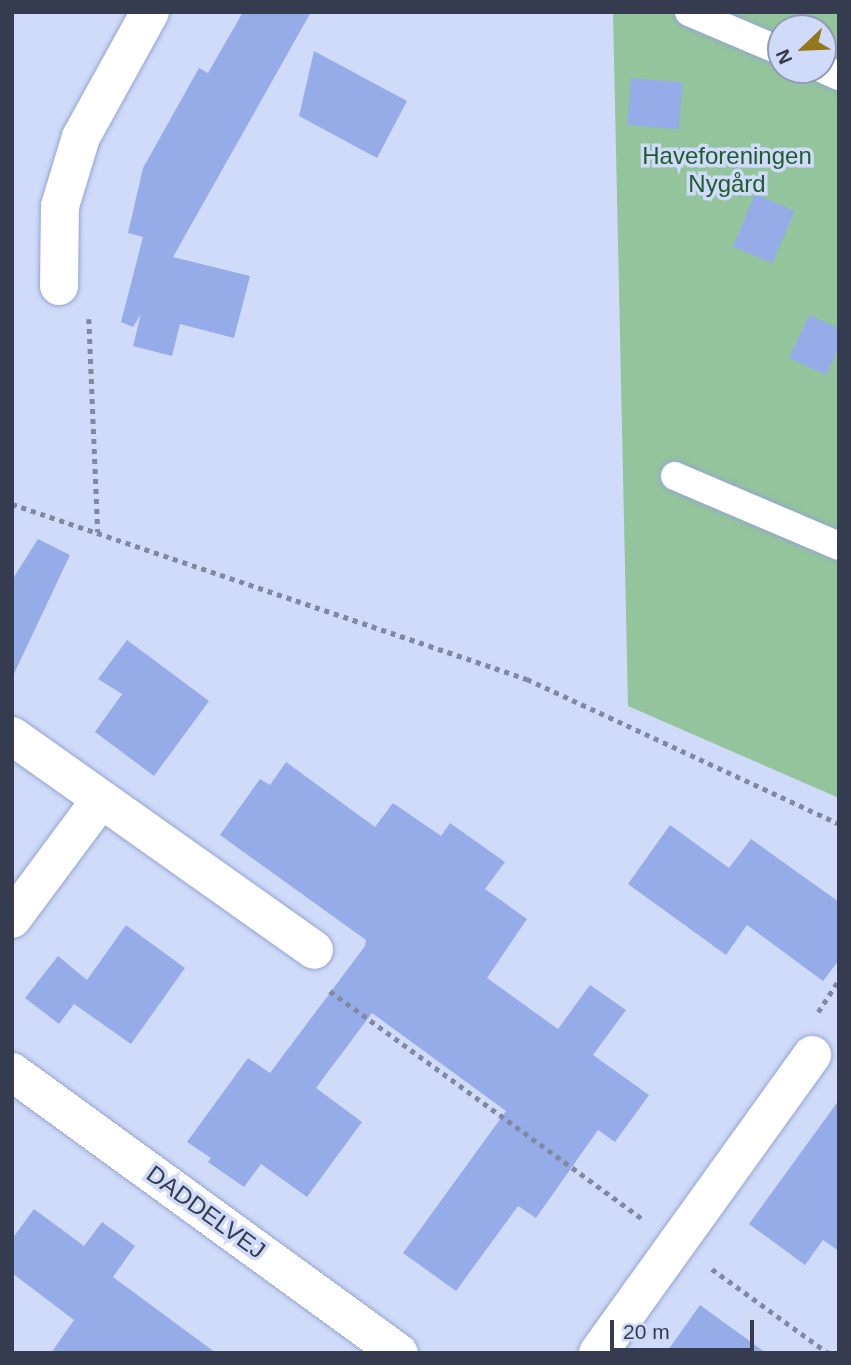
<!DOCTYPE html>
<html>
<head>
<meta charset="utf-8">
<style>
  body { margin:0 }
  #map { position:relative; width:851px; height:1365px; overflow:hidden; background:#d0dbf9; font-family:Helvetica,sans-serif }
  div>[style] { position:absolute }
  [style*='--x'] { left:calc(var(--x)*1px); top:calc(var(--y)*1px); width:calc(var(--w)*1px); rotate:calc(var(--a)*1deg) }
  .green>* { inset:0; background:#93c49b }
  .building>* { inset:0; background:#96ace9; transform-origin:0 0 }
  .path>* { height:4.5px; margin-top:-2.25px; transform-origin:0; background:repeating-linear-gradient(90deg,#8089a1 0 5px,transparent 0 10px) }
  .roads { filter:drop-shadow(0 0 2px #94a5d4) drop-shadow(0 0 2px #94a5d4) }
  .lane>* { height:28px; margin:-14px; padding:0 14px; transform-origin:14px; border-radius:14px; background:#fff }
  .street>* { height:38px; margin:-19px; padding:0 19px; transform-origin:19px; border-radius:19px; background:#fff }
  span { translate:-50% -50%; white-space:nowrap; text-align:center; line-height:1.15; -webkit-text-stroke:7px #d0dbf9; paint-order:stroke }
  .park-label { font-size:24px; color:#1f5d2f }
  .street-label { font-size:24px; color:#353c4f }
  .frame { position:absolute; inset:0; border:14px solid #353c4f; pointer-events:none }
  .north { position:absolute; left:767px; top:14px; width:70px; height:70px; box-sizing:border-box; background:#d0dbf9; border:2px solid #929bb5; border-radius:50%; rotate:247deg; font-size:19px; font-weight:700; line-height:28px; text-align:center; color:#353c4f }
  .north::after { content:''; display:block; margin:auto; width:24px; height:32px; background:#94761d; clip-path:polygon(50% 0,100% 100%,50% 72%,0 100%) }
  .scale { position:absolute; left:610px; top:1320px; width:144px; height:32px; box-sizing:border-box; border:4px solid #353c4f; border-top:0; padding-left:9px; font-size:21px; line-height:24px; white-space:nowrap; color:#353c4f; -webkit-text-stroke:5px #d0dbf9; paint-order:stroke }
</style>
</head>
<body>
<div id="map">
  <div class="green">
    <div style="clip-path:polygon(evenodd,613px 12px,839px 12px,839px 798px,628px 706px,613px 12px,781px 28px,823px 28px,823px 70px,781px 70px,781px 28px)"></div>
  </div>
  <div class="building">
    <div style="clip-path:polygon(243px 12px,311px 12px,173px 257px,250px 276px,234px 338px,180px 324px,172px 356px,133px 346px,141px 314px,133px 327px,121px 322px,143px 237px,128px 233px,143px 168px,199px 68px,208px 73px)"></div>
    <div style="clip-path:polygon(314px 51px,407px 101px,377px 158px,299px 116px)"></div>
    <div style="left:631px;top:78px;width:52px;height:47px;rotate:5deg"></div>
    <div style="left:755px;top:194px;width:43px;height:57px;rotate:23deg"></div>
    <div style="clip-path:polygon(809px 315px,839px 328px,839px 347px,826px 375px,789px 358px)"></div>
    <div style="clip-path:polygon(38px 539px,70px 555px,12px 678px,12px 580px)"></div>
    <div style="clip-path:polygon(127px 640px,209px 701px,154px 776px,95px 732px,122px 694px,98px 679px)"></div>
    <div style="clip-path:polygon(286px 762px,375px 827px,393px 803px,441px 836px,450px 823px,505px 862px,485px 889px,527px 919px,487px 978px,558px 1029px,590px 985px,626px 1010px,593px 1055px,649px 1095px,615px 1142px,598px 1130px,536px 1218px,518px 1206px,456px 1291px,403px 1253px,506px 1111px,372px 1013px,316px 1088px,362px 1122px,307px 1197px,261px 1164px,244px 1187px,208px 1162px,211px 1158px,187px 1142px,248px 1058px,270px 1073px,365px 946px,366px 940px,220px 835px,260px 779px,270px 785px)"></div>
    <div style="clip-path:polygon(670px 825px,729px 868px,751px 839px,839px 902px,839px 960px,823px 981px,747px 925px,726px 955px,628px 884px)"></div>
    <div style="clip-path:polygon(126px 925px,185px 968px,131px 1044px,74px 1004px,59px 1024px,25px 998px,58px 956px,87px 980px)"></div>
    <div style="clip-path:polygon(839px 1100px,839px 1251px,823px 1240px,805px 1265px,749px 1224px)"></div>
    <div style="clip-path:polygon(34px 1209px,84px 1246px,102px 1222px,135px 1246px,113px 1277px,216px 1353px,51px 1353px,74px 1320px,12px 1273px,12px 1239px)"></div>
    <div style="clip-path:polygon(700px 1305px,766px 1353px,666px 1353px)"></div>
  </div>
  <div class="path">
    <div style="--x:89;--y:319;--w:213;--a:87.6"></div>
    <div style="--x:12;--y:504;--w:544;--a:18.77"></div>
    <div style="--x:527;--y:679;--w:344;--a:24.9"></div>
    <div style="--x:330;--y:991;--w:387;--a:36.1"></div>
    <div style="--x:818;--y:1012;--w:38;--a:-57"></div>
    <div style="--x:712;--y:1269;--w:143;--a:35.9"></div>
  </div>
  <div class="roads">
    <div class="lane">
      <div style="--x:689;--y:12;--w:100;--a:23"></div>
      <div style="--x:823;--y:69;--w:17;--a:24"></div>
      <div style="--x:675;--y:476;--w:178;--a:23.1"></div>
    </div>
    <div class="street">
      <div style="--x:59;--y:286;--w:80;--a:-89.3"></div>
      <div style="--x:60;--y:206;--w:72;--a:-73.1"></div>
      <div style="--x:81;--y:137;--w:143;--a:-61.1"></div>
      <div style="--x:12;--y:736;--w:370;--a:35.3"></div>
      <div style="--x:12;--y:919;--w:149;--a:-53.4"></div>
      <div style="--x:12;--y:1072;--w:478;--a:36"></div>
      <div style="--x:598;--y:1353;--w:367;--a:-54.3"></div>
    </div>
  </div>
  <div class="park-label">
    <span style="left:727px;top:170px">Haveforeningen<br>Nygård</span>
  </div>
  <div class="street-label">
    <span style="left:206px;top:1212px;rotate:36deg">DADDELVEJ</span>
  </div>
  <div class="frame"></div>
  <div class="north">N</div>
  <div class="scale">20 m</div>
</div>
</body>
</html>
